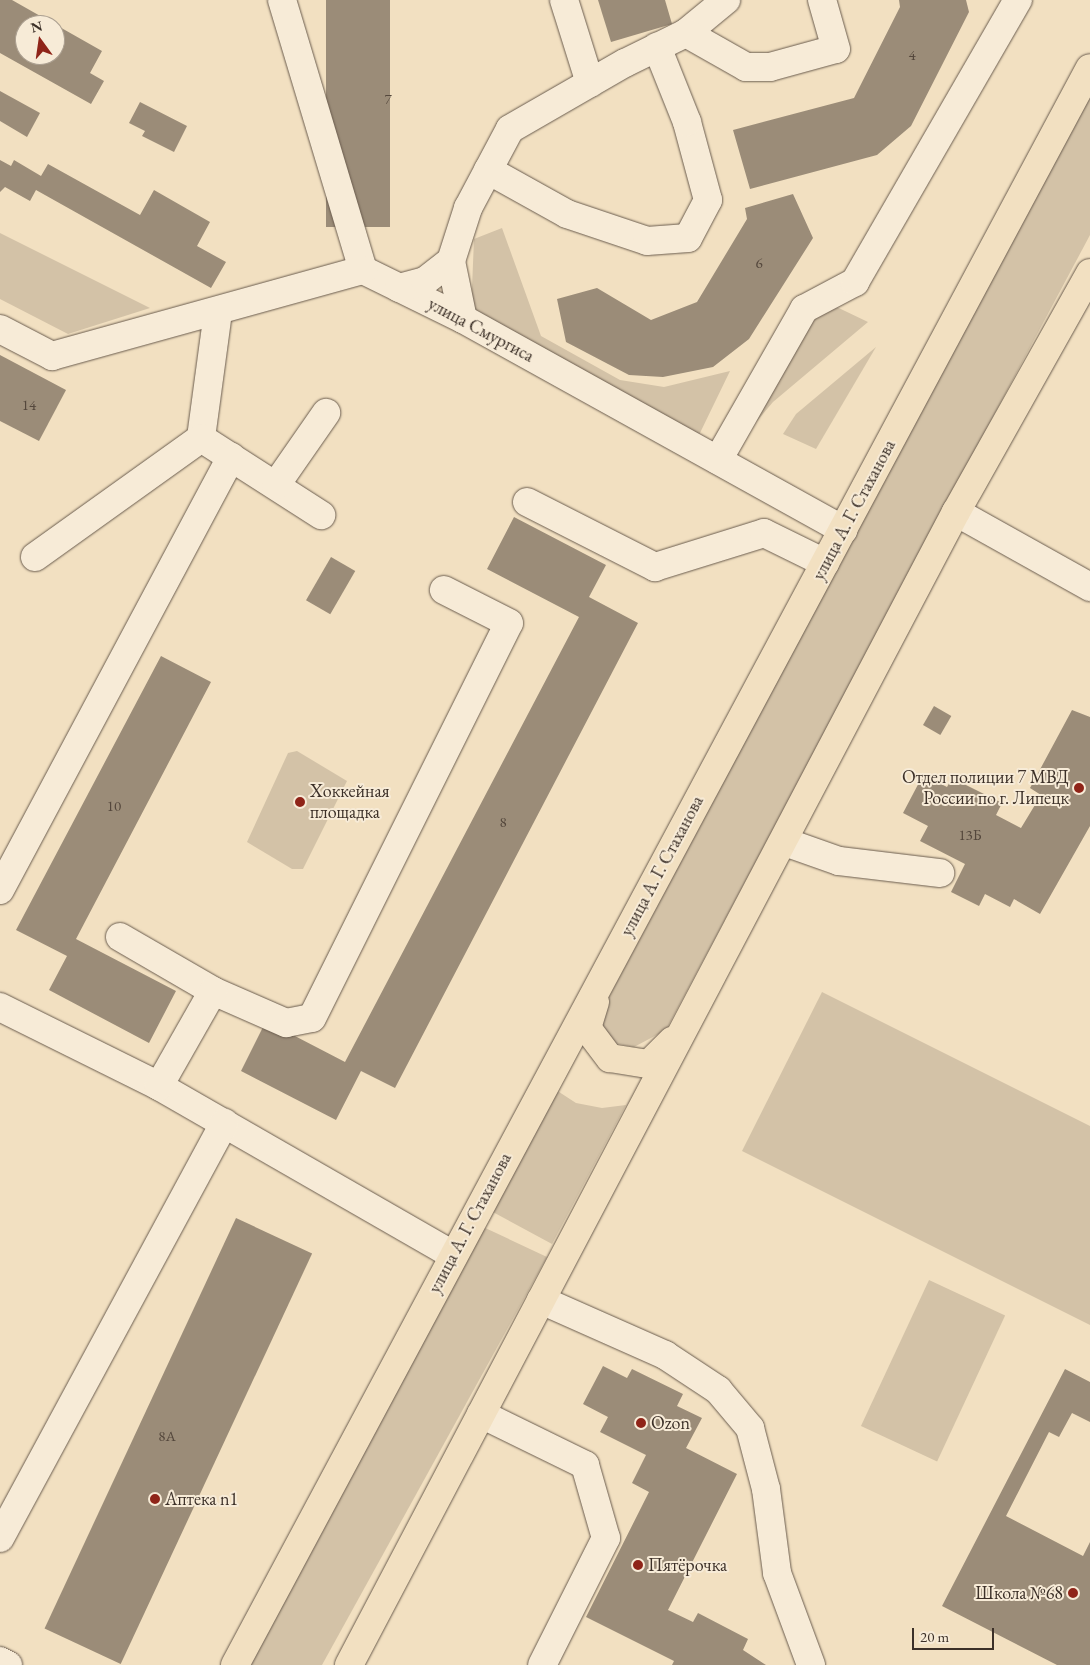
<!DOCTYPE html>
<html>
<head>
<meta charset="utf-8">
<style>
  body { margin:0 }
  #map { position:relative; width:1090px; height:1665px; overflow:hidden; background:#f2e0c1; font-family:"EB Garamond",serif }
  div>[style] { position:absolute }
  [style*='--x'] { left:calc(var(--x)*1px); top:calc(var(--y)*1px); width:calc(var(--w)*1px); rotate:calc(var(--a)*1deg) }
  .green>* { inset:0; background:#d3c2a7; transform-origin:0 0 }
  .building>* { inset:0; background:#9b8c78; transform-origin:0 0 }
  .roads { filter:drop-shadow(0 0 1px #6a5c4e) drop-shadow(0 0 1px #6a5c4e) }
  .minor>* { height:28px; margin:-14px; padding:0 14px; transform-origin:14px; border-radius:14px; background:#f7ebd7 }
  .major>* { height:28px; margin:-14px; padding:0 14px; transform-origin:14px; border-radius:14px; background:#f2e0c1 }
  .dots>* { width:14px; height:14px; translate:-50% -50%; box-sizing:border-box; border:2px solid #f7ebd7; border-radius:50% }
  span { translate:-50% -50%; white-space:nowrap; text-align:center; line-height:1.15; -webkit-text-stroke:4px #f7ebd7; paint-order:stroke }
  .number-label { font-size:15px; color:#54473c }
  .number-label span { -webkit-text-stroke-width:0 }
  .street-label { font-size:18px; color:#3c3028 }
  .poi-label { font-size:18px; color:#3c3028 }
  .right { translate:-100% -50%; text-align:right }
  .left { translate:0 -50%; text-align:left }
  .north { position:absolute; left:15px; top:15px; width:50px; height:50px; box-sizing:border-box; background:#f7ebd7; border:1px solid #aca091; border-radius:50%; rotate:346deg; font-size:14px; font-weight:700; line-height:20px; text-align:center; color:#3c3028 }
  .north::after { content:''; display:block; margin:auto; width:18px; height:22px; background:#8f2418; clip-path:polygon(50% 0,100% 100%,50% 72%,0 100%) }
  .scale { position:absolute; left:912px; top:1628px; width:82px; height:22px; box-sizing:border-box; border:2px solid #3c3028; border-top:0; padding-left:6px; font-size:15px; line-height:18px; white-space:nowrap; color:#3c3028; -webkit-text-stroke:4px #f7ebd7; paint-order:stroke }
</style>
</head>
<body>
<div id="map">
  <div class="green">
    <div style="clip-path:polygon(1090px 95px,1090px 235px,666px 1030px,634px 1047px,614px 1043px,600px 1027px,604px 1006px)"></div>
    <div style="clip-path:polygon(502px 228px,541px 336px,620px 380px,664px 387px,730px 371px,699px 435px,471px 312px,474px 239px)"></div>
    <div style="clip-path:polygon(0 233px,150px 308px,68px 334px,0 299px)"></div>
    <div style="clip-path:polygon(822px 300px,868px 322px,773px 402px,757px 421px,742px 415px)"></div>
    <div style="clip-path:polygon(876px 347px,816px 449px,783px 434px,796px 414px)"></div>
    <div style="clip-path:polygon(297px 751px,347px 781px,303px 869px,292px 869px,247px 842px,288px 753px)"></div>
    <div style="clip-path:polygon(822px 992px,1090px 1126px,1090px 1325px,742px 1151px)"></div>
    <div style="clip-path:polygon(556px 1090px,576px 1103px,602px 1108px,626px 1105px,552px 1244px,491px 1211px)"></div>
    <div style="clip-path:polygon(481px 1226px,547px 1257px,322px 1665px,246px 1665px)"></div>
    <div style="left:929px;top:1280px;width:84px;height:161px;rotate:25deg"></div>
  </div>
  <div class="building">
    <div style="clip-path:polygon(evenodd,0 0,12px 0,102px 51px,90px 73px,104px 81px,91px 104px,0 53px,0 0,25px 25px,55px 25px,55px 55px,25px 55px,25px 25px)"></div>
    <div style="left:326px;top:0;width:64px;height:227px"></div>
    <div style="clip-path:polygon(598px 0,665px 0,672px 24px,611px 42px)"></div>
    <div style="clip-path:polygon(899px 0,966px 0,969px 12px,911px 126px,877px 155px,750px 189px,733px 130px,854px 98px,900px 7px)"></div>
    <div style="clip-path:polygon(0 91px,40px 113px,27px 137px,0 121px)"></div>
    <div style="clip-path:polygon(140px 102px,187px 126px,174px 152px,142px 136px,145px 131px,129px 123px)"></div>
    <div style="clip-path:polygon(0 160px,11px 166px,14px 160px,41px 176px,48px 164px,140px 215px,154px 190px,210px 222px,197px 246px,226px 262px,211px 288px,36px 190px,30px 201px,5px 187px,0 192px)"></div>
    <div style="clip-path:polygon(793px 194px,813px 238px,749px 339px,713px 367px,663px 377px,629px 375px,566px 342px,557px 299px,597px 288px,651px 320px,697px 302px,747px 219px,745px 208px)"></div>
    <div style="clip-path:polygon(0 355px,66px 390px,39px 441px,0 421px)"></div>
    <div style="clip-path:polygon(514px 517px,606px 565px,589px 597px,638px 623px,395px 1088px,361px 1071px,336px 1120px,241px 1071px,266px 1021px,345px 1062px,579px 617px,487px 569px)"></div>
    <div style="left:331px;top:557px;width:28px;height:50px;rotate:30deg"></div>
    <div style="clip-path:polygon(161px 656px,211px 682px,76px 939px,176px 991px,149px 1043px,49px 990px,67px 956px,16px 930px)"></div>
    <div style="left:934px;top:706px;width:20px;height:22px;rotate:30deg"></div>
    <div style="clip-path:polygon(1072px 710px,1090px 717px,1090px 826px,1040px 914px,1014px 899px,1010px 907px,985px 894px,979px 906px,951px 892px,965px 864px,920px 841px,928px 826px,903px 813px,923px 775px,947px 787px,952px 778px,1002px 803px,996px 815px,1021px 828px,1041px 795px,1030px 788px)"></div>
    <div style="left:236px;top:1218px;width:84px;height:453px;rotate:25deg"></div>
    <div style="clip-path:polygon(603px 1366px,627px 1378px,632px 1369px,683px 1394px,677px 1406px,702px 1418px,686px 1448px,737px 1474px,668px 1610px,693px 1622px,698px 1613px,748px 1639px,743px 1650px,766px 1665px,672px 1665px,674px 1661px,586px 1617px,649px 1492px,632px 1483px,646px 1455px,600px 1432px,608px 1417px,583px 1404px)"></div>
    <div style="clip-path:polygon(1065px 1369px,1090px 1382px,1090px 1422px,1072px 1413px,1059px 1437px,1049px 1432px,1006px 1516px,1083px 1556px,1090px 1542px,1090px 1665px,1057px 1665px,942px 1606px)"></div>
  </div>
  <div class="roads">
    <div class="minor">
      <div style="--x:282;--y:0;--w:282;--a:73.3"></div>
      <div style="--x:363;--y:270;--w:111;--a:26.1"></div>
      <div style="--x:463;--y:319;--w:435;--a:29"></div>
      <div style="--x:564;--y:0;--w:87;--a:72.6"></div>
      <div style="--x:686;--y:33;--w:52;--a:-39.5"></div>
      <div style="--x:488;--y:170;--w:90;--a:29.1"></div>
      <div style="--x:567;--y:214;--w:84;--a:18.6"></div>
      <div style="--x:647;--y:241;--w:41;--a:-4.2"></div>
      <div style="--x:688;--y:238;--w:43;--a:-62.2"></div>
      <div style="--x:708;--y:200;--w:81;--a:-105.1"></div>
      <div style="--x:687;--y:122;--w:81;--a:-111.8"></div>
      <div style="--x:399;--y:288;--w:27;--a:-15"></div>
      <div style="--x:425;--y:281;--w:33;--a:-38"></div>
      <div style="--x:218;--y:312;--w:127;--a:97.7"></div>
      <div style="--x:201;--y:438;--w:143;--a:32.7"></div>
      <div style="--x:463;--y:319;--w:59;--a:-101.7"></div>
      <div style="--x:451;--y:261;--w:56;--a:-72.2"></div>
      <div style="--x:468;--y:208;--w:89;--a:-62"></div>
      <div style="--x:510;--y:129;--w:133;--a:-29.9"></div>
      <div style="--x:625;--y:63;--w:68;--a:-26.2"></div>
      <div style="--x:686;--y:33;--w:69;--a:29.5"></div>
      <div style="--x:746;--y:67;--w:24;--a:0"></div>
      <div style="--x:770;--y:67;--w:68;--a:-15.3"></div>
      <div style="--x:836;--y:49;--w:51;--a:-105.9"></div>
      <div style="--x:0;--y:329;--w:59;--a:27.4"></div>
      <div style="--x:52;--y:356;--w:323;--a:-15.5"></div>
      <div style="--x:718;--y:460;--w:174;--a:-60.3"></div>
      <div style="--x:804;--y:309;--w:58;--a:-27.9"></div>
      <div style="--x:855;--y:282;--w:326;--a:-60"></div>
      <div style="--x:276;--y:485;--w:88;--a:-55.2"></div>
      <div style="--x:527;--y:502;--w:144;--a:26.9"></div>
      <div style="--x:655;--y:567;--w:114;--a:-17.3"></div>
      <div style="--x:764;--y:533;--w:68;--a:26.2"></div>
      <div style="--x:956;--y:512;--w:154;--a:29.2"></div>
      <div style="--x:35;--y:557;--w:204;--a:-35.6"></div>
      <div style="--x:785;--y:842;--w:57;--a:19.4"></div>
      <div style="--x:839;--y:861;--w:102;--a:6.8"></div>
      <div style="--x:0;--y:890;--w:491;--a:-61.9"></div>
      <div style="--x:120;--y:937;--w:108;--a:30.1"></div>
      <div style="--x:213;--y:991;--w:80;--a:23.7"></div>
      <div style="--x:286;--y:1023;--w:26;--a:-11"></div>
      <div style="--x:312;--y:1018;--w:441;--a:-63.5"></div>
      <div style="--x:509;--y:623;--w:73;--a:-153.1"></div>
      <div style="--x:0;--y:1007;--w:178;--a:26.4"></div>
      <div style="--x:159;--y:1086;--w:339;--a:29.9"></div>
      <div style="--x:159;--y:1086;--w:109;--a:-60.4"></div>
      <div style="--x:541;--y:1300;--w:136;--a:23.9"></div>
      <div style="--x:665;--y:1355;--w:64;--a:33.4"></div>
      <div style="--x:718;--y:1390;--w:50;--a:49.9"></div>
      <div style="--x:750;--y:1428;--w:63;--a:75.3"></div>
      <div style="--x:766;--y:1489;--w:85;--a:82.5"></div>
      <div style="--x:777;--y:1573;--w:98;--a:69.7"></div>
      <div style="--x:481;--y:1414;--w:116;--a:26.1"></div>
      <div style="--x:585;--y:1465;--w:76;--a:74"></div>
      <div style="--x:606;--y:1538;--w:142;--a:116.7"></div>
      <div style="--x:0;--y:1538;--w:472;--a:-61.6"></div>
      <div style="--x:0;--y:1661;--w:9;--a:27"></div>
    </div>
    <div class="major">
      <div style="--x:595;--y:1002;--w:27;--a:107"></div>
      <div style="--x:587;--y:1028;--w:38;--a:53"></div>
      <div style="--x:610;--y:1058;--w:39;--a:9"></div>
      <div style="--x:649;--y:1064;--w:33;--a:-45"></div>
      <div style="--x:235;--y:1665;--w:1811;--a:-61.84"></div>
      <div style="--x:349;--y:1665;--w:1303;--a:-62.24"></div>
      <div style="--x:956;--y:512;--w:274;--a:-60.7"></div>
    </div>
  </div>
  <div class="dots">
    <div style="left:1079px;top:788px;background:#8f2418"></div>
    <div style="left:300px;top:802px;background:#8f2418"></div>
    <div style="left:641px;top:1423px;background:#8f2418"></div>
    <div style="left:155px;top:1499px;background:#8f2418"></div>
    <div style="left:638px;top:1565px;background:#8f2418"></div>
    <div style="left:1073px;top:1593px;background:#8f2418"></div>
  </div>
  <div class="number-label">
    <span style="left:912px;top:55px">4</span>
    <span style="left:388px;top:99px">7</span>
    <span style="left:759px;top:263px">6</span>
    <span style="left:29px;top:405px">14</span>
    <span style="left:114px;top:806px">10</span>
    <span style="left:503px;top:822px">8</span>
    <span style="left:970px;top:835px">13Б</span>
    <span style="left:167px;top:1436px">8А</span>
  </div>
  <div class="street-label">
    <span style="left:481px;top:330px;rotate:28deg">улица Смургиса</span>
    <span style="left:854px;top:510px;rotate:-62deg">улица А. Г. Стаханова</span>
    <span style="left:662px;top:866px;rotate:-62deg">улица А. Г. Стаханова</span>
    <span style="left:470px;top:1223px;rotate:-62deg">улица А. Г. Стаханова</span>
  </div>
  <div class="poi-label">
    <span class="right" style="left:1069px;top:788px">Отдел полиции 7 МВД<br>России по г. Липецк</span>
    <span class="left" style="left:310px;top:802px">Хоккейная<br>площадка</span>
    <span class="left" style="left:651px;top:1423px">Ozon</span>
    <span class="left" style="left:165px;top:1499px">Аптека n1</span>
    <span class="left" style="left:648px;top:1565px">Пятёрочка</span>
    <span class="right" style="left:1063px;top:1593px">Школа №68</span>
  </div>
  <div class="north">N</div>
  <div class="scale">20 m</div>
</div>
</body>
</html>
